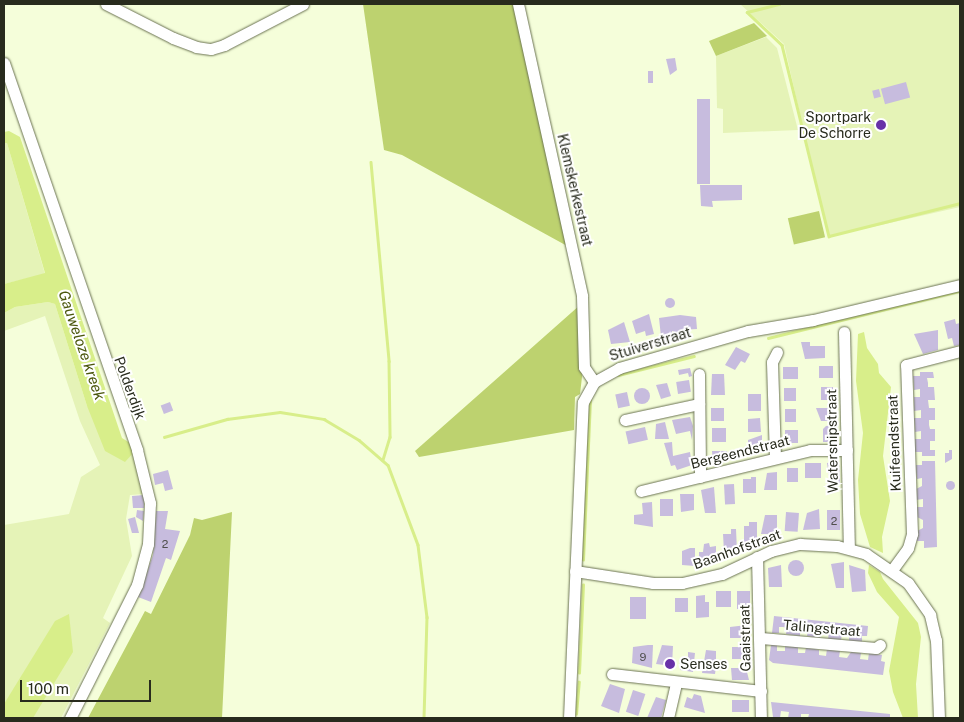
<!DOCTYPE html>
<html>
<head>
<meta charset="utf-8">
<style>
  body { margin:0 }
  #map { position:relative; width:964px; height:722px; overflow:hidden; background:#f5feda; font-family:"Public Sans",sans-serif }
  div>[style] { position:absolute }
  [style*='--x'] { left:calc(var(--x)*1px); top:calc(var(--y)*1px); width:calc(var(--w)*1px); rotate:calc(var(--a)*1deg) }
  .green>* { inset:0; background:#e5f3b7 }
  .forest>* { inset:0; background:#bdd26f; transform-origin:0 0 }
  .water>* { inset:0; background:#d8ee8a }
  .stream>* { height:2.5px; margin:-1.25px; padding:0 1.25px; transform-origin:1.25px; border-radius:1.25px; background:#d8ee8a }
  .building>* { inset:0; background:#c7bcde; transform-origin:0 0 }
  .round { border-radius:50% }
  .roads { filter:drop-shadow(0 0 1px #6b7353) drop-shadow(0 0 1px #6b7353) }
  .minor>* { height:11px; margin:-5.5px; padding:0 5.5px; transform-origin:5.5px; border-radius:5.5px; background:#fff }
  .dots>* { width:14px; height:14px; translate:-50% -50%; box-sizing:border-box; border:2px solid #fff; border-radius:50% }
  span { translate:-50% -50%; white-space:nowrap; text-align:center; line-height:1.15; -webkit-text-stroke:4px #fff; paint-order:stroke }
  .number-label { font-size:11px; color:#504f4d }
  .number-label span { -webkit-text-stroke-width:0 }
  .poi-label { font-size:14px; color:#282b1d }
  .right { translate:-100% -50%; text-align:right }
  .left { translate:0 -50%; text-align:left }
  .street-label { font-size:14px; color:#282b1d }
  .water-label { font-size:15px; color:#4b570d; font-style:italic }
  .frame { position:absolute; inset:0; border:5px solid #282b1d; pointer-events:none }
  .scale { position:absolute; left:20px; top:680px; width:131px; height:22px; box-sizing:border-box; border:2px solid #282b1d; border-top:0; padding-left:6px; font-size:15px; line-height:18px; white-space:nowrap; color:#282b1d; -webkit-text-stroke:4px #fff; paint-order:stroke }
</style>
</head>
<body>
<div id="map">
  <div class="green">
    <div style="clip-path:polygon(740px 4px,960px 4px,960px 207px,828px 237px,784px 44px)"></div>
    <div style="clip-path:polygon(766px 37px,777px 48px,798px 130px,723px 133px,723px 109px,717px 108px,716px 56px)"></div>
    <div style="clip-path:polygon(4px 143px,7px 143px,45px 274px,4px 284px)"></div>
    <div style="clip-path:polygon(48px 302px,55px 304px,87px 406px,134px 452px,145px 494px,130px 495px,126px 519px,132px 556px,103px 618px,110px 623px,61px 718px,4px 718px,4px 525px,69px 514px,81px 477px,100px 465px,80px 421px,45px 316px,4px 331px,4px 313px,15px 307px)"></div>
  </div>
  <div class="forest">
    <div style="clip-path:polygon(363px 4px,514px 4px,569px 247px,402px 155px,384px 150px)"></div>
    <div style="clip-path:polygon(754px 23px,767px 36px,716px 56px,709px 41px)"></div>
    <div style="left:819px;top:211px;width:27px;height:32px;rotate:77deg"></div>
    <div style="clip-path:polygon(580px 305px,582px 377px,580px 394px,575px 397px,574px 430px,419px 457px,415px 451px)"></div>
    <div style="clip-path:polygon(232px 512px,222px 718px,88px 718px,145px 611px,151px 614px,190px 535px,194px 518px,202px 520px)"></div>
  </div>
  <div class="water">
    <div style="clip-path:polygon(9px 131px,20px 137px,122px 438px,130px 443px,134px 452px,125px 462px,105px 451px,87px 406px,55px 304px,48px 302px,15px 307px,4px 313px,4px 284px,45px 273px,7px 143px,4px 143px,4px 132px)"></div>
    <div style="clip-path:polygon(864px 332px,867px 348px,878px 364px,879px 373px,891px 387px,883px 456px,890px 501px,882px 537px,883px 553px,870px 547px,860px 514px,858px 480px,863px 433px,856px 381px,858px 334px)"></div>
    <div style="clip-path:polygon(869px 565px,880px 572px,883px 579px,918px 623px,921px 637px,916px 684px,918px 718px,903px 718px,893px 692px,889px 671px,899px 617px,877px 592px,868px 573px)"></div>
    <div style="clip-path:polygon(69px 614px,73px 652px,33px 718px,4px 718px,4px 704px,55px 621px)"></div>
  </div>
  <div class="stream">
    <div style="--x:747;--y:12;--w:48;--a:43.3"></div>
    <div style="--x:782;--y:45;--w:197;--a:76.2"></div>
    <div style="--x:829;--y:236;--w:135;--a:-14.1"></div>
    <div style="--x:747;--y:12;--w:33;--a:-14"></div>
    <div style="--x:371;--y:162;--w:200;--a:84.8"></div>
    <div style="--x:389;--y:361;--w:76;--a:89.2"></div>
    <div style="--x:390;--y:437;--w:24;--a:107"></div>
    <div style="--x:768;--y:338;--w:198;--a:-13.8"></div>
    <div style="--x:618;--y:375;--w:78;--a:-14"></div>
    <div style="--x:164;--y:437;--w:66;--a:-15.9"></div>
    <div style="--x:227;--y:419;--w:53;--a:-7.5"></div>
    <div style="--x:280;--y:412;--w:45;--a:9"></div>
    <div style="--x:324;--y:419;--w:41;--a:31"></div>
    <div style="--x:359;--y:440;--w:38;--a:41"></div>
    <div style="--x:388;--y:465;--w:85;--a:69.4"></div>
    <div style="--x:418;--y:545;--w:73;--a:82.9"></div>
    <div style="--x:427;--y:617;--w:101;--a:91.7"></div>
    <div style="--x:583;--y:560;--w:160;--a:-87.5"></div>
    <div style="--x:579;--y:673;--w:88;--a:-87.4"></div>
    <div style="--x:576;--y:714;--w:32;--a:-85"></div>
  </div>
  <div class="building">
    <div style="clip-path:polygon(675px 58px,677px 70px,670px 75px,666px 59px)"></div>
    <div style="left:648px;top:71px;width:5px;height:12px"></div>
    <div style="left:906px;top:82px;width:16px;height:26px;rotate:75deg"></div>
    <div style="left:879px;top:89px;width:8px;height:7px;rotate:76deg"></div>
    <div style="left:697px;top:99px;width:13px;height:85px"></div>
    <div style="clip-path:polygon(700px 185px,742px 185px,742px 200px,712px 201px,713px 207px,701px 206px)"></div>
    <div class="round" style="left:665px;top:298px;width:10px;height:10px"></div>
    <div style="clip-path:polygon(649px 314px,654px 334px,646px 336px,645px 331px,636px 334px,632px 321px)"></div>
    <div style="clip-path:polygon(680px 315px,696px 317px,697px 329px,681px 330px,682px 335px,672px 331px,672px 336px,661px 337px,659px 318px)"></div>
    <div style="clip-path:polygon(955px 319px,956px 324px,960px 323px,960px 345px,954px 346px,952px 338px,948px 339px,944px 322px)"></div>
    <div style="clip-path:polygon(624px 322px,630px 342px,611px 344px,608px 330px)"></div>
    <div style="clip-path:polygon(938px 330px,938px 350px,923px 354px,914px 334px)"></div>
    <div style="clip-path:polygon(801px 342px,810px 342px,810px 346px,825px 346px,825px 358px,805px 359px)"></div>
    <div style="clip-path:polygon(736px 347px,750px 354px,745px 363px,741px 361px,735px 370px,725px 365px)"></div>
    <div style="left:819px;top:366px;width:14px;height:12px"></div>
    <div style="left:783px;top:367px;width:15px;height:12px"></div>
    <div style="clip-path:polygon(690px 368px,692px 376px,689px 377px,688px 373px,679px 375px,678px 370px)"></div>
    <div style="clip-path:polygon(920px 372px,933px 372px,934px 378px,927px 378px,928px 383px,928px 387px,934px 387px,935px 400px,928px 400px,929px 408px,935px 408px,935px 420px,929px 420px,929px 425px,930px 429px,935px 429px,935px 441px,930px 441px,930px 450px,935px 450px,935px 456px,922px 456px,922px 452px,915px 452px,915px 439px,921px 439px,921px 431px,915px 432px,914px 418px,921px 418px,921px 410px,914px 411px,914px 397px,920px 397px,920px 389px,914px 390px,913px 376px,920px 376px)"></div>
    <div style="clip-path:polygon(712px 374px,724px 374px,725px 395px,711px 395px)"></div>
    <div style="left:689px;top:380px;width:12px;height:13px;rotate:81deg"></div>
    <div style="clip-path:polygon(667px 383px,671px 396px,661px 399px,656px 385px)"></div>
    <div style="left:821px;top:387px;width:12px;height:13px"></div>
    <div style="left:784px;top:388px;width:12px;height:13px"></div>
    <div class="round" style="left:634px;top:388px;width:16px;height:16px"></div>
    <div style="left:627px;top:392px;width:14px;height:12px;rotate:78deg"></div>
    <div style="left:748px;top:394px;width:13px;height:17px"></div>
    <div style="left:170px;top:402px;width:9px;height:10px;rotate:69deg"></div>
    <div style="left:711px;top:408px;width:13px;height:13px"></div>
    <div style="clip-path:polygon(816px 408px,834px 408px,834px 421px,821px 421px)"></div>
    <div style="left:785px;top:409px;width:11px;height:13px"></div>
    <div style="clip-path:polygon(690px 417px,693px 426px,692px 440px,690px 431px,676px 434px,672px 420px)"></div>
    <div style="clip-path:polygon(760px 418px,761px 432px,748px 432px,748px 419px)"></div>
    <div style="clip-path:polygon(665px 422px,669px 439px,655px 439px,656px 424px)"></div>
    <div style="clip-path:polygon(835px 425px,835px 442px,823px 442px,823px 429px,826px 426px)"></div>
    <div style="left:645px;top:427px;width:13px;height:20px;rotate:77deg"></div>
    <div style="left:726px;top:428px;width:14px;height:14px;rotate:90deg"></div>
    <div style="left:785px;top:430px;width:13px;height:13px"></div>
    <div style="clip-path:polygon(762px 435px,762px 453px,748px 453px,748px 440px)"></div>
    <div style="clip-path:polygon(672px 442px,673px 456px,690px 452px,692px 465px,677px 470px,675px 465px,671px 466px,664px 443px)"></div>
    <div style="clip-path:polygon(949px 450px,952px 450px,952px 459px,945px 463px,945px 453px,949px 453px)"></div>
    <div style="clip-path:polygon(712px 451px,727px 451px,727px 462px,713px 463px)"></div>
    <div style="clip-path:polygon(839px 461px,840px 483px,830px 483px,827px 463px)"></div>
    <div style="clip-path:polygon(922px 461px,935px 461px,937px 547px,924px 548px,924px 541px,917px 541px,917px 531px,923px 528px,923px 520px,917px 517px,916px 507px,923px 507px,923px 499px,916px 500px,916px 489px,922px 486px,922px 478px,917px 479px,915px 465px,922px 465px)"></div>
    <div style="left:805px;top:463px;width:16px;height:15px"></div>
    <div style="left:787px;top:468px;width:11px;height:14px"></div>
    <div style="clip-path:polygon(168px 470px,173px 489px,165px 491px,163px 483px,155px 485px,153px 474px)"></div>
    <div style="clip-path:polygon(777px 472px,777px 490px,764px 490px,767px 473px)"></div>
    <div style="clip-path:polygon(751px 477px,756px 477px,756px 493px,743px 493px,743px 479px,751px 479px)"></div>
    <div class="round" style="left:945.5px;top:480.5px;width:9px;height:9px"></div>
    <div style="left:734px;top:484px;width:20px;height:10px;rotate:87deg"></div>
    <div style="clip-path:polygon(714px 487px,716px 513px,705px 513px,701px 490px)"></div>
    <div style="clip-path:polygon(680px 494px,694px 494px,694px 510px,681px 512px)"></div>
    <div style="clip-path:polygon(144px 495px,144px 508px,133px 508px,132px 496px)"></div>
    <div style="left:673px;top:499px;width:17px;height:13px;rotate:90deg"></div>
    <div style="clip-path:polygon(652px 502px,653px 527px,634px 524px,634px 515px,643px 514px,642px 503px)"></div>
    <div style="clip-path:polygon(819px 509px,820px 529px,803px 530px,807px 513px)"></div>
    <div style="clip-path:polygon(137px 510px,144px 511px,143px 521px,136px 517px)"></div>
    <div style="left:827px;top:510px;width:13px;height:20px"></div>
    <div style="clip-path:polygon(156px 511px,168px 511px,165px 529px,180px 531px,171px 560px,166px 558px,151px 602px,138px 597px,153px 555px)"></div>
    <div style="left:786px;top:512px;width:13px;height:19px;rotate:4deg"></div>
    <div style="clip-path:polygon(765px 515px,777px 515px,777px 534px,761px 534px)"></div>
    <div style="clip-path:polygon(135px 517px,139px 533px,132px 533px,128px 519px)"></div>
    <div style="clip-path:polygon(749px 522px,757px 522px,757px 542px,744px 542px,744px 526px,749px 526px)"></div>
    <div style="clip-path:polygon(731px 529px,736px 529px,737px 551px,724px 552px,723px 534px,731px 534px)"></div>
    <div style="clip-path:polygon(709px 543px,710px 547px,716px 546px,716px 558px,703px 563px,703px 560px,699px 560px,699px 552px,703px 552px,704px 544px)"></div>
    <div style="clip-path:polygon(690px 548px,695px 548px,695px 566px,682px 565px,682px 551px)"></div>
    <div class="round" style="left:788px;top:560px;width:16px;height:16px"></div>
    <div style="clip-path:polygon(844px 562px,844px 588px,836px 588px,831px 564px)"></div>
    <div style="clip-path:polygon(781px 565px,782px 587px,769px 587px,768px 568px)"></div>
    <div style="clip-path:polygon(849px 565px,865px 570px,866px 591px,852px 592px)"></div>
    <div style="left:716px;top:591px;width:15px;height:16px"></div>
    <div style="left:737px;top:591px;width:13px;height:18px"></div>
    <div style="clip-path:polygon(705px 595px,705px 602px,709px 602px,709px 617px,696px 618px,696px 596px)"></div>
    <div style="left:630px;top:597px;width:16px;height:22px"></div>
    <div style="left:675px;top:598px;width:13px;height:14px"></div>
    <div style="clip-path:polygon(774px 616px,868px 626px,867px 636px,862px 636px,862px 642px,849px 641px,849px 634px,842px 634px,841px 640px,828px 639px,829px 632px,821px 631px,820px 638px,807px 636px,808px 630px,804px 630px,800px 629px,800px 636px,786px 634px,787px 628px,783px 627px,779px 627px,779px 633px,772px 633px)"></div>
    <div style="clip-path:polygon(747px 625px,748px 638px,730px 638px,730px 627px)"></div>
    <div style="clip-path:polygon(777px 644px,777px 651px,785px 651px,785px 645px,798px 646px,798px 653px,805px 653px,806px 647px,819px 650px,819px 655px,826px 656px,827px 649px,840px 651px,839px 657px,847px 658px,851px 652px,861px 653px,860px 659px,868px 660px,869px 653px,882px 655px,881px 661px,885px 662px,883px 675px,773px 663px,769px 660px,771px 645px)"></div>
    <div style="clip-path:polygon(648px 645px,653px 645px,652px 668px,632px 663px,633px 647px)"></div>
    <div style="clip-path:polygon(662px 645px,673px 646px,672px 666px,656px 664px)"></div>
    <div style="left:748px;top:647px;width:12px;height:16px;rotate:90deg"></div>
    <div style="clip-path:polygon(706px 650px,716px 651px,716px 662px,712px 662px,712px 666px,716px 667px,715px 674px,702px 673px)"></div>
    <div style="clip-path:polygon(688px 652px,695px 653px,693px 672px,680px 670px,682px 658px,688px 658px)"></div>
    <div style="clip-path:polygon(731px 668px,746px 668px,749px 680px,732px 680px)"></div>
    <div style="clip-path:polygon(610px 684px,625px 689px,619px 713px,601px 706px)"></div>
    <div style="left:633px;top:690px;width:13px;height:23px;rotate:18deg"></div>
    <div style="clip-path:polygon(694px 694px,701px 696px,705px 713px,684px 707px,687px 697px,692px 699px)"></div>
    <div style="clip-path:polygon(656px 697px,666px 700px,661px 718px,647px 718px)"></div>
    <div style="left:732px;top:700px;width:17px;height:12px"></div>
    <div style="clip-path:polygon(771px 702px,890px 714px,890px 718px,808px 718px,809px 714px,801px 714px,801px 718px,788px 718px,789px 712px,781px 711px,780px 718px,773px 717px)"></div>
  </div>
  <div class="roads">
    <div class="minor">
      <div style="--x:106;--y:4;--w:75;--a:26.9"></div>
      <div style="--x:173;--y:38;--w:25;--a:21"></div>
      <div style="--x:196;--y:47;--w:15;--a:8"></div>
      <div style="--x:211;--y:49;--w:14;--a:-17"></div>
      <div style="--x:224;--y:45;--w:89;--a:-27.4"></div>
      <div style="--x:518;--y:4;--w:299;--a:77.6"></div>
      <div style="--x:582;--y:296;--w:71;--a:88.4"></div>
      <div style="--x:584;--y:367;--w:18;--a:56"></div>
      <div style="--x:4;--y:63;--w:409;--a:71"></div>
      <div style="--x:137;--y:450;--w:55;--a:76.2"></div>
      <div style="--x:150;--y:503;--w:41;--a:92.8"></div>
      <div style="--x:148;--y:544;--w:42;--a:105"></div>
      <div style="--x:137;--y:585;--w:149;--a:116.7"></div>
      <div style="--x:844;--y:332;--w:216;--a:88.7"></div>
      <div style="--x:699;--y:374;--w:103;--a:89.4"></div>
      <div style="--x:625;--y:420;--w:76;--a:-12.2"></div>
      <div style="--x:775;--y:458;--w:96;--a:-91.8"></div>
      <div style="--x:772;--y:362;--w:11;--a:-63"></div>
      <div style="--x:641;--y:491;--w:174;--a:-13.6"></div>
      <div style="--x:810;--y:450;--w:37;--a:0"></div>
      <div style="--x:757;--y:557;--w:161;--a:88.6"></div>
      <div style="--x:892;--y:570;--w:27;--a:-54"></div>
      <div style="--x:908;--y:548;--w:15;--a:-74"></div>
      <div style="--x:912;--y:534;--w:169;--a:-92"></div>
      <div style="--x:906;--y:365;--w:56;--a:-14.5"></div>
      <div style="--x:575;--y:571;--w:79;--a:8.7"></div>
      <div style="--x:653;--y:583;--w:29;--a:0"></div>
      <div style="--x:682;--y:583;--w:41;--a:-12.7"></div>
      <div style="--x:722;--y:574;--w:54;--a:-25.1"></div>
      <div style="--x:771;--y:551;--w:30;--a:-14"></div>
      <div style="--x:800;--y:544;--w:37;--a:3"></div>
      <div style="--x:837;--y:546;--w:30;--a:15"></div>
      <div style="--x:866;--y:554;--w:51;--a:34.6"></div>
      <div style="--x:908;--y:583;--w:39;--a:55"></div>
      <div style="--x:930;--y:615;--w:26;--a:77"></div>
      <div style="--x:936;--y:640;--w:78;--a:87.8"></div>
      <div style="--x:761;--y:638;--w:115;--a:5"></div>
      <div style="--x:876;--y:648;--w:5;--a:-37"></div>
      <div style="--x:612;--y:674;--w:150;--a:6.5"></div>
      <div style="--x:569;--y:718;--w:316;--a:-87.5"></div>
      <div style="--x:583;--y:402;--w:23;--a:-61"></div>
      <div style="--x:594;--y:382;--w:29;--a:-29"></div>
      <div style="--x:619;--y:368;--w:134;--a:-16"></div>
      <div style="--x:748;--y:331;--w:66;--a:-9.6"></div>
      <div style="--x:813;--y:320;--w:151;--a:-13.4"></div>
      <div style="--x:668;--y:718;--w:36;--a:-77"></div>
    </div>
  </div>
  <div class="dots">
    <div style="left:881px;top:125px;background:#6831a8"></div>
    <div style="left:670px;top:664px;background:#6831a8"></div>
  </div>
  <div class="number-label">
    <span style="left:834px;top:521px">2</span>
    <span style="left:165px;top:544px">2</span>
    <span style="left:643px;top:657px">9</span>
  </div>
  <div class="poi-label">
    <span class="right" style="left:871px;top:125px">Sportpark<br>De Schorre</span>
    <span class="left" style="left:680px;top:664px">Senses</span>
  </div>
  <div class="street-label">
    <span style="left:575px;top:190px;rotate:77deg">Klemskerkestraat</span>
    <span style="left:650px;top:344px;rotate:-17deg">Stuiverstraat</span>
    <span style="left:130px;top:388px;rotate:70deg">Polderdijk</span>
    <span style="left:832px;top:441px;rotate:-91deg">Watersnipstraat</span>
    <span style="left:894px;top:443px;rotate:-92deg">Kuifeendstraat</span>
    <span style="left:740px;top:452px;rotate:-14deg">Bergeendstraat</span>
    <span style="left:737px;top:549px;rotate:-20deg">Baanhofstraat</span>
    <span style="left:822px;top:628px;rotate:5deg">Talingstraat</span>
    <span style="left:745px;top:638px;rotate:-91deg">Gaaistraat</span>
  </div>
  <div class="water-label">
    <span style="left:82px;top:345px;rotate:71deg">Gauweloze kreek</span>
  </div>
  <div class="frame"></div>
  <div class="scale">100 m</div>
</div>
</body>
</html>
